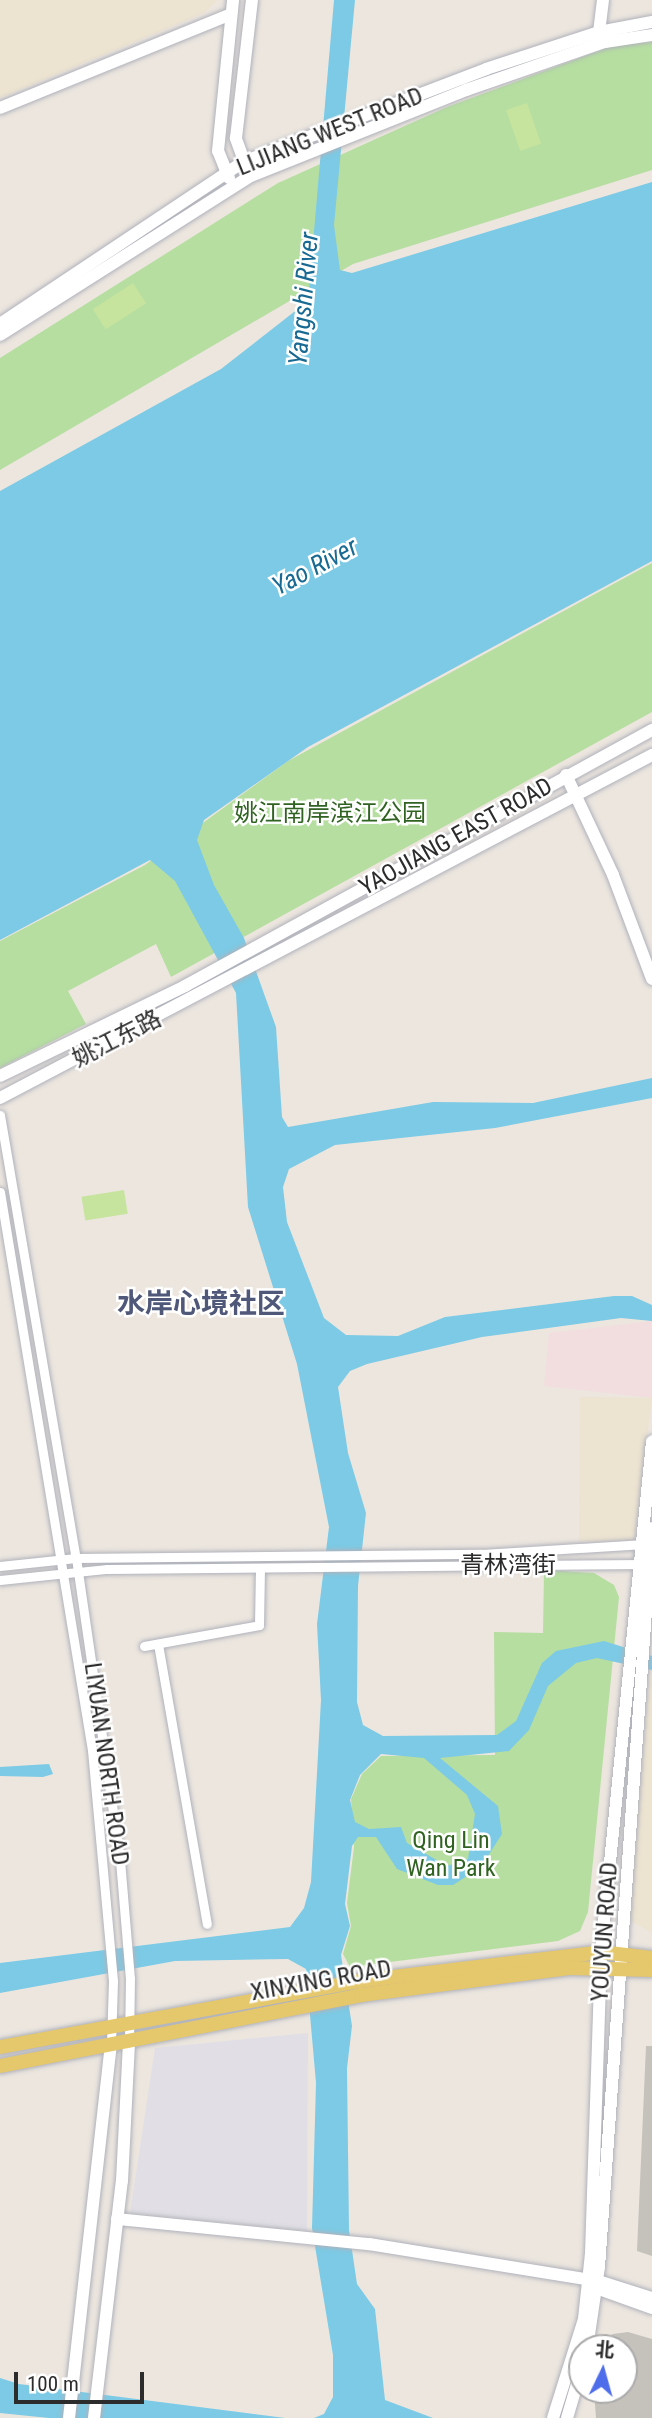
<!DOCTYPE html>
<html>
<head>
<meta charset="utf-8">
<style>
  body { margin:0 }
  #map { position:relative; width:652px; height:2418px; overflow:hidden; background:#ece6df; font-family:"Roboto Condensed","Noto Sans SC",sans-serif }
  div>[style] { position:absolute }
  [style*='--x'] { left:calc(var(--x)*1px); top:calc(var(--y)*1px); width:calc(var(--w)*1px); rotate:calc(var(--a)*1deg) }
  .industrial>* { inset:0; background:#e1dfe5 }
  .education>* { inset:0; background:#ece3d1 }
  .medical>* { inset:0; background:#f2dedf }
  .green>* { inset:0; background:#b6dea1 }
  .pitch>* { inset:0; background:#c7e49e; transform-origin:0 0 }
  .water>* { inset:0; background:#7ccae5 }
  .building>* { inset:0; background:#c5c1bb }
  .roads { filter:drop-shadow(0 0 2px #b0b2bb) drop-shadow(0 0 2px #b0b2bb) }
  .minor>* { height:9px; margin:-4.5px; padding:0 4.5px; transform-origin:4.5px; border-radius:4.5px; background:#fff }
  .tertiary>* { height:12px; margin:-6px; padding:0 6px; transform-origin:6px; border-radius:6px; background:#fff }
  .secondary>* { height:12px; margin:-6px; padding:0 6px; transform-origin:6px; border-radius:6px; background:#fff }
  .primary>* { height:14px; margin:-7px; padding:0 7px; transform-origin:7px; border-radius:7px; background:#e5c76c }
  span { translate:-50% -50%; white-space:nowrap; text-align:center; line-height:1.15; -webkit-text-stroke:5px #fff; paint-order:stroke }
  .street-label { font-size:24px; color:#2c2c2c }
  .park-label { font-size:24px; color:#306321 }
  .water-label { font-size:26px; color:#196a92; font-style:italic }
  .quarter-label { font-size:28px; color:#505879; font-weight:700 }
  .north { position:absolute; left:568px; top:2334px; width:70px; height:70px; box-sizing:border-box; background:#fff; border:2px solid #ababab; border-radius:50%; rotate:5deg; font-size:19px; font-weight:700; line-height:28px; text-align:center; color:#2c2c2c }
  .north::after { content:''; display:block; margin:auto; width:24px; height:32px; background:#4e6dea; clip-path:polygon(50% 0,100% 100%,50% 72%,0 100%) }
  .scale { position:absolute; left:14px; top:2372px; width:130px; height:32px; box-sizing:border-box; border:4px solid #2c2c2c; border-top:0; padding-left:9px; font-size:21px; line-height:24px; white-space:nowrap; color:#2c2c2c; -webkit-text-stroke:5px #fff; paint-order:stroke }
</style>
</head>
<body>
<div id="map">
  <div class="industrial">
    <div style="clip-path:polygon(308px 2033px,307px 2231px,130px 2213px,155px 2048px)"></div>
  </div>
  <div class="education">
    <div style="clip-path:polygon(0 0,218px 0,204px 13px,0 98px)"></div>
    <div style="clip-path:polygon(580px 1397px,652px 1398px,634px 1540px,579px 1542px)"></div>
    <div style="clip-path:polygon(651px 1669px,652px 1669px,652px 1933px,633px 1922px,628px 1911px)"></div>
  </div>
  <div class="medical">
    <div style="clip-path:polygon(652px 1321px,652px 1398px,544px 1386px,549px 1333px)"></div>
  </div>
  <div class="green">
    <div style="clip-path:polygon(652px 42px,652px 170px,353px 264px,0 470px,0 358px,278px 183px,447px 107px,612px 46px)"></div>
    <div style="clip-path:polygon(652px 563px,652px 712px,171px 977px,156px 944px,68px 991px,86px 1024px,0 1068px,0 941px,145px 865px,288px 761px)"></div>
    <div style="clip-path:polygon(544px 1570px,594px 1573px,614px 1585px,619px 1597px,588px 1912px,580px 1931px,558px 1941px,350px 1967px,343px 1954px,351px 1926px,347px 1903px,354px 1847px,351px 1799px,362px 1774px,381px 1756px,495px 1755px,494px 1632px,543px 1633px)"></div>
  </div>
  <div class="pitch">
    <div style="left:527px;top:103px;width:43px;height:22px;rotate:71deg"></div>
    <div style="left:133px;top:283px;width:24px;height:48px;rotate:57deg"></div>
    <div style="left:124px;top:1190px;width:24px;height:43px;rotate:81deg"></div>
  </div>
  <div class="water">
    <div style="clip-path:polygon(evenodd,334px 0,355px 0,334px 225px,340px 270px,352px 273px,652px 182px,652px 561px,308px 747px,204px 820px,197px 840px,214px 885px,244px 938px,276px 1027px,282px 1117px,288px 1127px,433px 1102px,533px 1103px,652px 1078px,652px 1098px,495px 1128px,335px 1145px,289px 1169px,283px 1187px,287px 1222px,324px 1318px,346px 1335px,398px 1336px,445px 1317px,614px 1296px,632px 1296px,652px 1305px,652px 1321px,621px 1318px,482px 1337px,367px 1364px,350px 1371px,338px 1387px,348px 1453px,366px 1513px,358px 1586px,357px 1702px,363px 1725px,383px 1736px,497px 1735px,516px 1721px,542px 1663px,556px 1651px,604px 1641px,652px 1656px,652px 1670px,597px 1658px,576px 1663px,548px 1686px,529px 1730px,509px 1751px,440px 1758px,498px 1806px,502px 1834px,481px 1867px,453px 1885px,438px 1885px,397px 1869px,376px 1837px,358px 1837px,352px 1846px,345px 1904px,350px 1926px,341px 1955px,352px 2026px,347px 2068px,349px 2230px,357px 2284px,375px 2309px,385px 2400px,433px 2418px,314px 2418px,324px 2414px,333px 2397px,333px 2355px,312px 2228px,316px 2083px,306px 1969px,288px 1959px,175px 1961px,0 1993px,0 1963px,290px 1927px,304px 1908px,311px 1882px,321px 1700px,317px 1624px,329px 1527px,297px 1364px,248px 1207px,236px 993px,175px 881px,150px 860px,0 940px,0 491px,221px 369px,308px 301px,334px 0,381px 1754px,424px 1758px,467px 1795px,475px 1814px,468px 1859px,447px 1866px,407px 1843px,401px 1827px,369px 1829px,355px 1822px,350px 1800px,360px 1775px,381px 1754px)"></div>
    <div style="clip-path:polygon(49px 1764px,53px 1774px,43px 1777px,0 1776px,0 1767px)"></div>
    <div style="clip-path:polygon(0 2378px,19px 2384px,285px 2418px,49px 2418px,0 2413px)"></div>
  </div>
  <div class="building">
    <div style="clip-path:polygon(646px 2046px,652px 2046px,652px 2256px,637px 2251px)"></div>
    <div style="clip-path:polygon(628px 2332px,652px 2339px,652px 2418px,596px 2418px,594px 2390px,624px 2390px,624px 2348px,596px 2348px,613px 2334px)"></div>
  </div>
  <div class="roads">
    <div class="minor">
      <div style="--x:0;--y:1115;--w:449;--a:80.3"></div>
      <div style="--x:76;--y:1558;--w:305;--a:81.7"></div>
      <div style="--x:120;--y:1860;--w:118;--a:85.2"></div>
      <div style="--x:130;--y:1978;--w:64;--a:90.9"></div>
      <div style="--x:0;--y:1192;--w:566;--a:80.64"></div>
      <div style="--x:92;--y:1750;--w:232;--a:84.8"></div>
      <div style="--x:113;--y:1981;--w:64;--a:91.8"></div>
      <div style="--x:0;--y:1566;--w:76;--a:-6"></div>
      <div style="--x:76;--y:1558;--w:406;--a:-0.6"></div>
      <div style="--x:482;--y:1554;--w:163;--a:-3.5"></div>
      <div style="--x:0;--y:1580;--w:108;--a:-5.9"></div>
      <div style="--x:107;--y:1569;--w:538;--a:-0.53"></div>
      <div style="--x:158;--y:1644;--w:284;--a:80.1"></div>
      <div style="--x:144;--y:1646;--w:117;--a:-10.3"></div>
      <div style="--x:259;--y:1625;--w:57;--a:-89"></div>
    </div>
    <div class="tertiary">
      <div style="--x:603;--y:0;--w:32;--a:97"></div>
      <div style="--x:599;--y:32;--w:9;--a:58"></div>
      <div style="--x:0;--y:108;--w:249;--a:-22.1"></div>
      <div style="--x:566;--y:775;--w:110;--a:64.8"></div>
      <div style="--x:613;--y:875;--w:111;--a:69.4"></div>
      <div style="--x:117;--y:2219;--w:253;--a:5.7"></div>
      <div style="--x:369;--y:2244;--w:232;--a:9.2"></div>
      <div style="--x:598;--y:2281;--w:57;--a:17.5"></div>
      <div style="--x:591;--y:2286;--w:65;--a:19.8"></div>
      <div style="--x:587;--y:2348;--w:82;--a:-81.6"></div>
      <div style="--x:599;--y:2267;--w:741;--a:-85.9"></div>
      <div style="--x:553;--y:2418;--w:104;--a:-72.6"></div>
      <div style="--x:584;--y:2319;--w:65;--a:-83.9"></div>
      <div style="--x:591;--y:2254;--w:302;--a:-88.1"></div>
      <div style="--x:601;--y:1952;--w:513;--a:-84.29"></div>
      <div style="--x:567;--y:2418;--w:53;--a:-73.6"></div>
    </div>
    <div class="secondary">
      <div style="--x:247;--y:169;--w:33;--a:-110"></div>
      <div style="--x:236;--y:138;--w:139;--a:-83.4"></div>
      <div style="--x:229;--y:178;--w:29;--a:-112"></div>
      <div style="--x:218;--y:151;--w:152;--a:-84.3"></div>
      <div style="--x:0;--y:324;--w:292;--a:-33.7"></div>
      <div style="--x:243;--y:162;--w:260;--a:-20.9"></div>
      <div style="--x:486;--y:69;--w:119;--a:-18.1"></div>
      <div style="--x:599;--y:32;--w:54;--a:-10.7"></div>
      <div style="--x:0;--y:335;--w:297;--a:-32.4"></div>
      <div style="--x:251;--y:176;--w:232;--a:-21.8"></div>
      <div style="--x:466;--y:90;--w:147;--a:-19.1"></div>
      <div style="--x:605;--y:42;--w:48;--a:-8.5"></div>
      <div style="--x:0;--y:1076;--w:206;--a:-25.9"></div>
      <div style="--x:185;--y:986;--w:533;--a:-28.73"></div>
      <div style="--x:0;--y:1098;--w:737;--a:-27.75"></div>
      <div style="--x:69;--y:2418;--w:375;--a:-83.6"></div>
      <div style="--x:94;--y:2418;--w:239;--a:-83.3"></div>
      <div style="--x:122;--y:2181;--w:139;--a:-87.1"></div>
    </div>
    <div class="primary">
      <div style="--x:0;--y:2047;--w:365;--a:-10.4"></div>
      <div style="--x:359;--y:1981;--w:244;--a:-6.8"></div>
      <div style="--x:601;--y:1952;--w:51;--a:6.7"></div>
      <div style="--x:0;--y:2066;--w:368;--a:-11.1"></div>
      <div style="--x:361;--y:1995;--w:210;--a:-7.4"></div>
      <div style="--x:569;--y:1968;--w:83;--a:1.4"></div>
    </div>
  </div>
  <div class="street-label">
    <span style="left:330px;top:132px;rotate:-22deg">LIJIANG WEST ROAD</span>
    <span style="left:456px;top:837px;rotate:-29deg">YAOJIANG EAST ROAD</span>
    <span style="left:117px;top:1039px;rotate:-27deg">姚江东路</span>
    <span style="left:508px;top:1566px">青林湾街</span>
    <span style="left:106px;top:1764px;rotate:82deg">LIYUAN NORTH ROAD</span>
    <span style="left:605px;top:1932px;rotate:-86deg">YOUYUN ROAD</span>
    <span style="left:321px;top:1981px;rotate:-10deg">XINXING ROAD</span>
  </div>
  <div class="park-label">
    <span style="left:330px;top:814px">姚江南岸滨江公园</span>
    <span style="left:451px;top:1855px">Qing Lin<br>Wan Park</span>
  </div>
  <div class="water-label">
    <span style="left:304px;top:299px;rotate:-85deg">Yangshi River</span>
    <span style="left:315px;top:567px;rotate:-28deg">Yao River</span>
  </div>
  <div class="quarter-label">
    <span style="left:201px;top:1304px">水岸心境社区</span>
  </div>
  <div class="north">北</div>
  <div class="scale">100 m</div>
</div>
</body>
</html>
